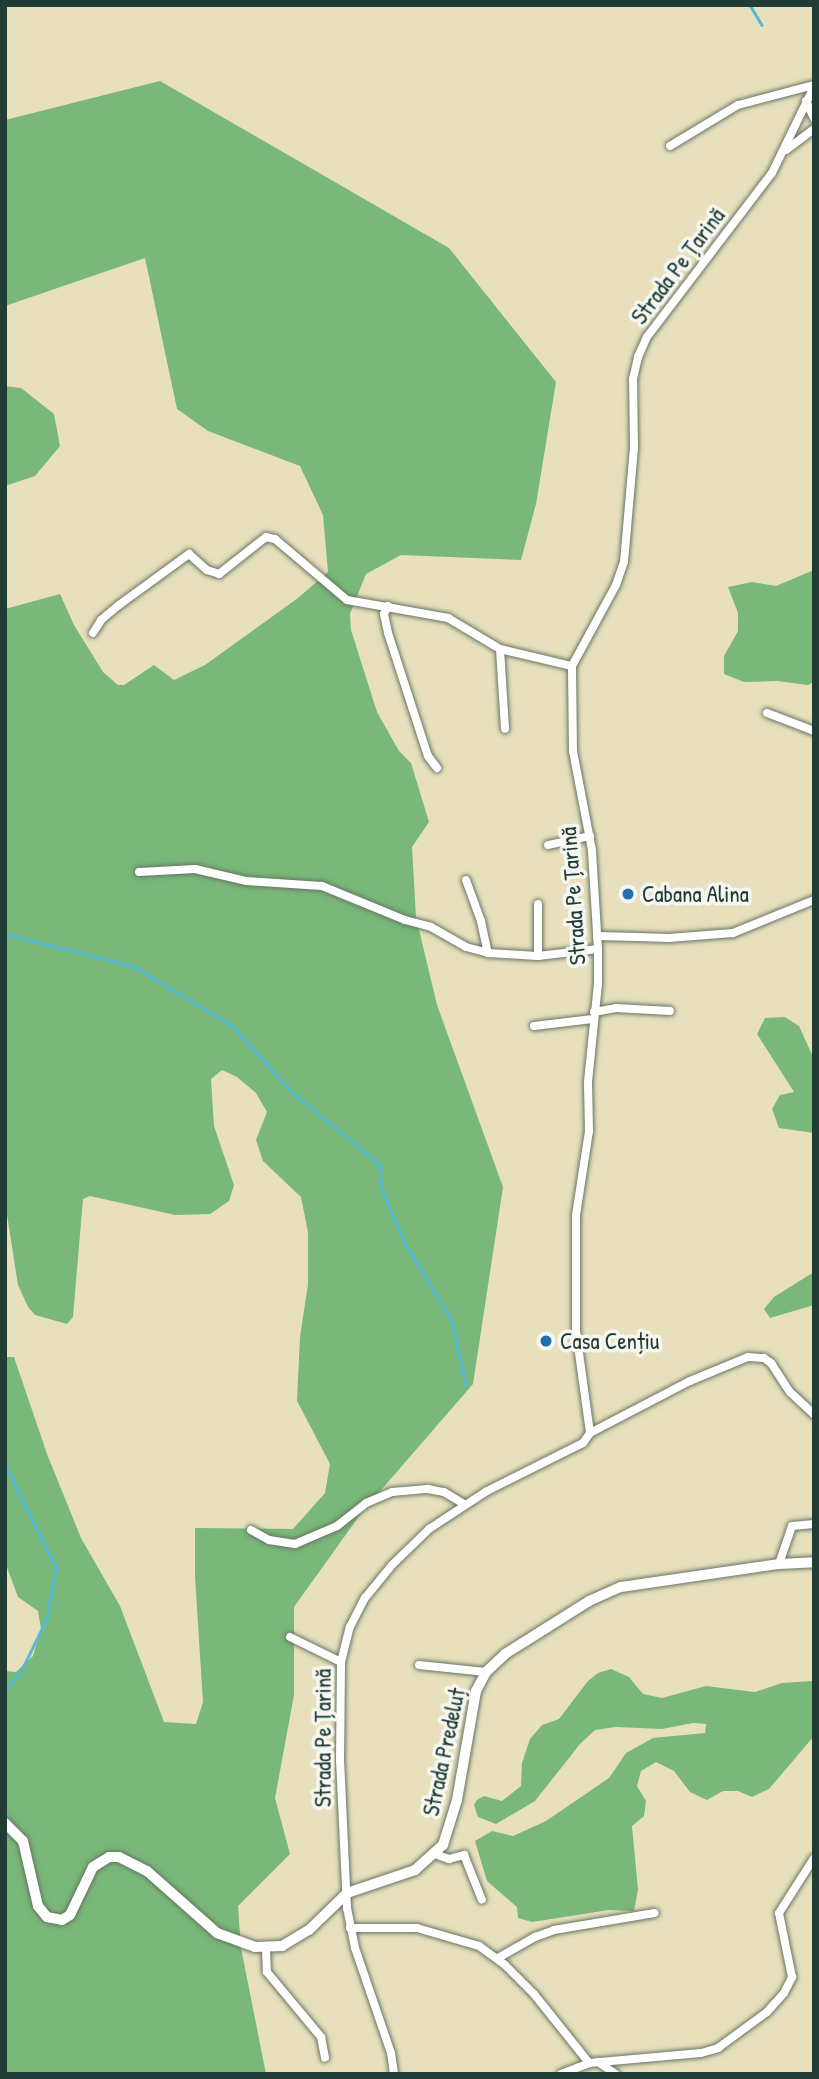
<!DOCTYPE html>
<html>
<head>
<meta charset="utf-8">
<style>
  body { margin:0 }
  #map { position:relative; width:819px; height:2079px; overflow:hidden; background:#e8e0bc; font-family:"Patrick Hand",sans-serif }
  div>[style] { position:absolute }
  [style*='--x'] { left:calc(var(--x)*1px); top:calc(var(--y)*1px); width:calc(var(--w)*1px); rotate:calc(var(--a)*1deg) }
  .forest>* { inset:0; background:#79b879 }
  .stream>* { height:2.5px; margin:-1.25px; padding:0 1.25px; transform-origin:1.25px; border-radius:1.25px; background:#55bad3 }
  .roads { filter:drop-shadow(0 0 2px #657664) drop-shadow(0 0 2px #657664) }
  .street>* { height:8px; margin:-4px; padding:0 4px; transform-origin:4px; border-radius:4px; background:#fff }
  .secondary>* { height:10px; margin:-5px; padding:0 5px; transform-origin:5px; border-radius:5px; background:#fff }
  .dots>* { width:19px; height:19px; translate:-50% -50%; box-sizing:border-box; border:4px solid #f6f6f2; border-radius:50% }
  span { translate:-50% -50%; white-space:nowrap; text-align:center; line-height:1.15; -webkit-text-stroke:7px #f6f6f2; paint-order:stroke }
  .street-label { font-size:23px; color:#1f3d34 }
  .poi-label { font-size:23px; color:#1f3d34 }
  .left { translate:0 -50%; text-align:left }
  .frame { position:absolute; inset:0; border:7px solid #1f3d34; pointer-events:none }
</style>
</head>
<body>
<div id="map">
  <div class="forest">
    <div style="clip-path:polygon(160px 81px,449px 248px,556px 382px,536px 504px,521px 560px,401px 555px,366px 574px,350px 614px,351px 630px,377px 712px,399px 751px,411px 763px,429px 822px,412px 847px,416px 917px,437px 1005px,503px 1187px,473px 1384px,362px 1512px,294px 1607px,294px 1695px,275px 1798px,290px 1854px,238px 1906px,241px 1948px,266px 2074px,5px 2074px,5px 1671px,16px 1672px,33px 1656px,41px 1629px,38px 1611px,18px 1597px,5px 1562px,5px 1357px,14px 1357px,47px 1454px,81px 1538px,120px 1606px,164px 1722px,196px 1724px,203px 1702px,195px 1577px,195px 1528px,293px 1529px,325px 1493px,330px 1464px,297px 1401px,300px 1337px,308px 1284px,308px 1232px,301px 1197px,263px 1161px,256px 1140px,267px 1112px,256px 1093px,237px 1077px,222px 1070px,211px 1079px,214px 1126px,234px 1185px,229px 1201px,210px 1214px,175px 1215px,90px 1196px,83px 1199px,73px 1317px,67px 1324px,35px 1315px,28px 1307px,18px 1285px,5px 1202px,5px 609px,60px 594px,74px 625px,103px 672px,118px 685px,124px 685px,154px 665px,174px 680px,205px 665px,298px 598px,328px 572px,323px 515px,300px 466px,208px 431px,177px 409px,145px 258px,5px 306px,5px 120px)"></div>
    <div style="clip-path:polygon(5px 386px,21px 388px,54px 414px,60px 446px,35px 476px,5px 486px)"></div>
    <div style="clip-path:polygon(814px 570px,814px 682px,808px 685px,777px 681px,744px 682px,724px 674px,724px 656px,738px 631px,738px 613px,728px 587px,752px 582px,776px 586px)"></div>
    <div style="clip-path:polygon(785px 1017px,799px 1026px,814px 1059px,814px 1133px,779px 1128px,772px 1109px,780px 1095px,794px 1092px,757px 1034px,765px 1018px)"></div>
    <div style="clip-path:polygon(814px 1272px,814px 1305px,770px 1318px,764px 1309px,774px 1297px)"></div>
    <div style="clip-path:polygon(611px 1669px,629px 1677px,643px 1694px,662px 1698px,706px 1686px,755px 1692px,782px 1683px,813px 1681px,814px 1736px,769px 1789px,752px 1797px,738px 1791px,723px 1791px,707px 1800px,690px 1792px,674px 1771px,656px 1762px,641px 1771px,637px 1786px,646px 1801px,644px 1816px,632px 1826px,638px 1890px,634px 1911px,609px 1910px,532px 1922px,518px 1918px,517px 1907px,487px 1881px,475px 1841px,492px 1831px,513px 1836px,546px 1821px,609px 1778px,626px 1753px,653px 1738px,705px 1733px,706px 1724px,693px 1723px,662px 1729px,616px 1727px,595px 1730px,580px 1744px,535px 1801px,496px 1824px,478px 1817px,474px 1805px,477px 1800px,484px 1796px,502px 1801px,521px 1786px,522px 1763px,530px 1739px,542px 1725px,559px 1719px,588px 1681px,598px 1673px)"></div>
  </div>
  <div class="stream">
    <div style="--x:750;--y:5;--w:23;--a:59"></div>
    <div style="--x:5;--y:934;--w:132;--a:14"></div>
    <div style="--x:133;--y:966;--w:117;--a:31"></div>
    <div style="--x:233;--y:1026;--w:86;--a:48.3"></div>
    <div style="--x:290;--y:1090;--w:116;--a:39.7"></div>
    <div style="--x:379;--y:1164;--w:28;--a:82"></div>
    <div style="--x:383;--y:1192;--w:56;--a:66.7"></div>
    <div style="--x:405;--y:1243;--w:91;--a:58.9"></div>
    <div style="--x:452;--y:1321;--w:66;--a:77.7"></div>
    <div style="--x:5;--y:1464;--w:116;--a:63.9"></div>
    <div style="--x:56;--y:1568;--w:52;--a:100"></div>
    <div style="--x:47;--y:1619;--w:59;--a:116.1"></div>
    <div style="--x:21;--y:1672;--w:24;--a:132"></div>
  </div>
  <div class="roads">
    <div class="street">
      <div style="--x:806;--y:101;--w:19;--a:65"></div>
      <div style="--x:670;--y:146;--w:79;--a:-31.1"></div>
      <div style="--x:738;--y:105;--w:79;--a:-14.7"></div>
      <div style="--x:786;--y:150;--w:35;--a:-37"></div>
      <div style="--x:388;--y:606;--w:9;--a:117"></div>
      <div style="--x:384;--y:614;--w:19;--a:78"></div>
      <div style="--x:388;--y:633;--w:129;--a:72"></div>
      <div style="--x:428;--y:756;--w:15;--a:53"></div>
      <div style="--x:93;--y:633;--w:15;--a:-58"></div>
      <div style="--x:101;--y:620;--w:23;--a:-40"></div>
      <div style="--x:119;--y:605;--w:87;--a:-36.1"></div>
      <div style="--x:189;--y:554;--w:24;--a:42"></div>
      <div style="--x:207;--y:570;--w:13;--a:18"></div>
      <div style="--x:219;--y:574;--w:60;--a:-38.2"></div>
      <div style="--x:266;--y:537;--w:9;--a:13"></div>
      <div style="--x:275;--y:539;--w:94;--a:40.3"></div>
      <div style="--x:347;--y:600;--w:103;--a:10.1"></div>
      <div style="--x:448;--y:618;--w:61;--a:30.8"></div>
      <div style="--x:500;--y:649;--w:74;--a:13.3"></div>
      <div style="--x:500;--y:649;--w:80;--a:86.4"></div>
      <div style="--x:767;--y:713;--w:50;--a:21"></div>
      <div style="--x:548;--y:845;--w:43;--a:-12.1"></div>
      <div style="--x:139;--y:872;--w:56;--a:-3.1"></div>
      <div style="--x:195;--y:869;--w:52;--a:13.2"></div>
      <div style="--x:246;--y:881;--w:76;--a:3.8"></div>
      <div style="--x:322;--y:886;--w:90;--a:22.3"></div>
      <div style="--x:405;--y:920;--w:27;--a:15"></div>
      <div style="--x:431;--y:927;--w:40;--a:29.7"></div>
      <div style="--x:466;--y:947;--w:23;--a:15"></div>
      <div style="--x:488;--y:953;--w:50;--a:3.4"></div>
      <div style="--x:538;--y:956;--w:60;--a:-6.7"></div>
      <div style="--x:466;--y:880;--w:44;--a:69.9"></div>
      <div style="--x:481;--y:921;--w:33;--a:78"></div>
      <div style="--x:597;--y:936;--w:72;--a:1.6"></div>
      <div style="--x:669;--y:938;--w:64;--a:-4.5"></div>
      <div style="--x:733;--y:933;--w:87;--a:-22.2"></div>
      <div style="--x:538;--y:956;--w:52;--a:-90"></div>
      <div style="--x:594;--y:1012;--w:22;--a:-10"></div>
      <div style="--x:616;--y:1008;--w:54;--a:3.2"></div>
      <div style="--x:534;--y:1026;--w:59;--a:-6.8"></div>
      <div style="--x:590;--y:1433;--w:113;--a:-27.5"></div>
      <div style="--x:690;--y:1381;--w:63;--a:-22.5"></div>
      <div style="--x:748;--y:1357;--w:16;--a:4"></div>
      <div style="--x:764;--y:1358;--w:9;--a:36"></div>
      <div style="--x:771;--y:1363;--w:35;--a:57"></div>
      <div style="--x:790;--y:1392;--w:33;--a:43"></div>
      <div style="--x:251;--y:1530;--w:21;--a:29"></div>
      <div style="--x:269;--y:1540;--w:26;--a:9"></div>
      <div style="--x:295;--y:1544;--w:46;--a:-23.2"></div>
      <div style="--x:337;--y:1526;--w:37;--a:-38"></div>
      <div style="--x:366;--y:1503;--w:28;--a:-23"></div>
      <div style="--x:392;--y:1492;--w:36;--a:-5"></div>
      <div style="--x:428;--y:1489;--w:16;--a:11"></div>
      <div style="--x:444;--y:1492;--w:23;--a:31"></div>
      <div style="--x:779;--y:1564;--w:40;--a:-71.1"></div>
      <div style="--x:792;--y:1526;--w:22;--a:-5"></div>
      <div style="--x:290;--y:1637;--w:57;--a:26.1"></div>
      <div style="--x:419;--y:1665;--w:67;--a:6"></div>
      <div style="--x:435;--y:1854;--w:15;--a:20"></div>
      <div style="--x:449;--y:1859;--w:16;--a:-15"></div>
      <div style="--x:464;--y:1855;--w:48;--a:68.2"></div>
      <div style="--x:350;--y:1928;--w:67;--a:0"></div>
      <div style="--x:417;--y:1928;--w:65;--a:16.2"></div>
      <div style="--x:479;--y:1946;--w:32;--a:36"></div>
      <div style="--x:505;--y:1965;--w:41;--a:45"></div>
      <div style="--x:534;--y:1994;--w:88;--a:51.4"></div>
      <div style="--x:266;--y:1948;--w:24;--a:88"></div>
      <div style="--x:267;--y:1972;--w:85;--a:50.3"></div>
      <div style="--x:321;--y:2037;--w:21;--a:79"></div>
      <div style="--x:498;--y:1958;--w:43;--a:-29.6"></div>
      <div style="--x:535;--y:1937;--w:20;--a:-20"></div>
      <div style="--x:554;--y:1930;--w:102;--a:-9.6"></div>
      <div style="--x:598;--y:2062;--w:22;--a:34"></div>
      <div style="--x:394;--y:2074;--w:21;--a:-98"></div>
      <div style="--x:391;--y:2053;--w:111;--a:-108.9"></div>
      <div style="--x:355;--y:1948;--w:41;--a:-101.3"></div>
      <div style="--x:347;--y:1908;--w:147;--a:-92.7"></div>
      <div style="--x:340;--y:1761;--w:99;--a:-89.4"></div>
      <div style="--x:341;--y:1662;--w:36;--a:-76"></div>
      <div style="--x:350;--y:1627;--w:33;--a:-63"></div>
      <div style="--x:365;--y:1598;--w:43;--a:-50.7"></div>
      <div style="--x:392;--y:1565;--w:52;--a:-44.2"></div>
      <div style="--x:429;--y:1529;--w:69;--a:-33.2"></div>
      <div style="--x:487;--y:1491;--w:107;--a:-26.6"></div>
      <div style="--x:583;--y:1443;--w:12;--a:-55"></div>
      <div style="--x:590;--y:1433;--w:103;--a:-97.8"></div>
      <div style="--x:576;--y:1331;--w:116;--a:-90"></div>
      <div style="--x:576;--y:1215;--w:85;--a:-81.2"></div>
      <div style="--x:589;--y:1131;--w:49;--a:-91.2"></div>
      <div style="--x:588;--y:1082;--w:99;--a:-84.2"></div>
      <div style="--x:598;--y:984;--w:35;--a:-90"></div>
      <div style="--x:598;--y:949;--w:99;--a:-93.5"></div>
      <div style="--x:592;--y:850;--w:101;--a:-100.9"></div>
      <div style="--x:573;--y:751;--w:85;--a:-90.7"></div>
      <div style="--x:572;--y:666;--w:92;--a:-61.5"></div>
      <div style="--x:616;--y:585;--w:24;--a:-71"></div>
      <div style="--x:624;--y:562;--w:115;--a:-85"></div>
      <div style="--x:634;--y:447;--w:68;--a:-90.8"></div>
      <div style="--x:633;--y:379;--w:23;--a:-77"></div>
      <div style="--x:638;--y:357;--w:22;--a:-66"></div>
      <div style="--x:647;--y:337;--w:206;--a:-52.7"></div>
      <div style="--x:772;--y:173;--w:96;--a:-64"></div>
      <div style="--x:561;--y:2074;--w:30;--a:-21"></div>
      <div style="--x:589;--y:2063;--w:112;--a:-5.1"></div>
      <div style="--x:701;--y:2053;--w:18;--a:-16"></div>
      <div style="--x:718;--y:2048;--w:61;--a:-36.3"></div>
      <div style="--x:767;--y:2012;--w:25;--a:-48"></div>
      <div style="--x:784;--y:1993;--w:18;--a:-63"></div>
      <div style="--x:792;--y:1977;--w:65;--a:-101.5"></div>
      <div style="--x:779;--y:1913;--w:65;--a:-57.5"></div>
    </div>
    <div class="secondary">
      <div style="--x:5;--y:1823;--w:25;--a:45"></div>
      <div style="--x:23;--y:1841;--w:67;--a:77"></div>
      <div style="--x:38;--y:1906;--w:14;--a:51"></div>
      <div style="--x:47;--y:1917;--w:15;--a:11"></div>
      <div style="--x:62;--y:1920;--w:9;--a:-32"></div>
      <div style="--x:70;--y:1915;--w:53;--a:-64.4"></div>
      <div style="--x:93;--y:1867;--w:19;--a:-32"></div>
      <div style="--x:109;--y:1857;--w:10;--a:0"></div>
      <div style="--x:119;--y:1857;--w:31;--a:27"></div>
      <div style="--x:147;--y:1871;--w:94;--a:41.5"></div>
      <div style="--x:217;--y:1933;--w:40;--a:20.2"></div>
      <div style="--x:255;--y:1947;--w:27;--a:-2"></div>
      <div style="--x:282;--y:1946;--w:31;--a:-31"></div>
      <div style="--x:309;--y:1930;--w:53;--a:-44.2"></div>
      <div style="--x:347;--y:1893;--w:72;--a:-18.7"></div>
      <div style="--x:415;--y:1870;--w:38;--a:-42"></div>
      <div style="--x:443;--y:1845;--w:47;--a:-72.7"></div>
      <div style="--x:457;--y:1800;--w:111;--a:-80.1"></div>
      <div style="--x:476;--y:1691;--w:21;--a:-62"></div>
      <div style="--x:486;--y:1672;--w:26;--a:-43"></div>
      <div style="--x:505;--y:1654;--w:99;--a:-32.2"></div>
      <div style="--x:589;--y:1601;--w:35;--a:-24"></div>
      <div style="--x:621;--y:1587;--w:160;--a:-8.3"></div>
      <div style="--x:779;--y:1564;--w:35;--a:-3"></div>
    </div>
  </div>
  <div class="dots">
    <div style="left:628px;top:894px;background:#1f6fb2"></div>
    <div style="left:546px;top:1341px;background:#1f6fb2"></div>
  </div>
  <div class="street-label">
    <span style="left:678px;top:266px;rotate:-53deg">Strada Pe Țarină</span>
    <span style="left:573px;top:896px;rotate:-94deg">Strada Pe Țarină</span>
    <span style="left:323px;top:1738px;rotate:-90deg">Strada Pe Țarină</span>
    <span style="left:444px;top:1752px;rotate:-78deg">Strada Predeluț</span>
  </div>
  <div class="poi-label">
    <span class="left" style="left:642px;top:894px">Cabana Alina</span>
    <span class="left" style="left:560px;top:1341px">Casa Cențiu</span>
  </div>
  <div class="frame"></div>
</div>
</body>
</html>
